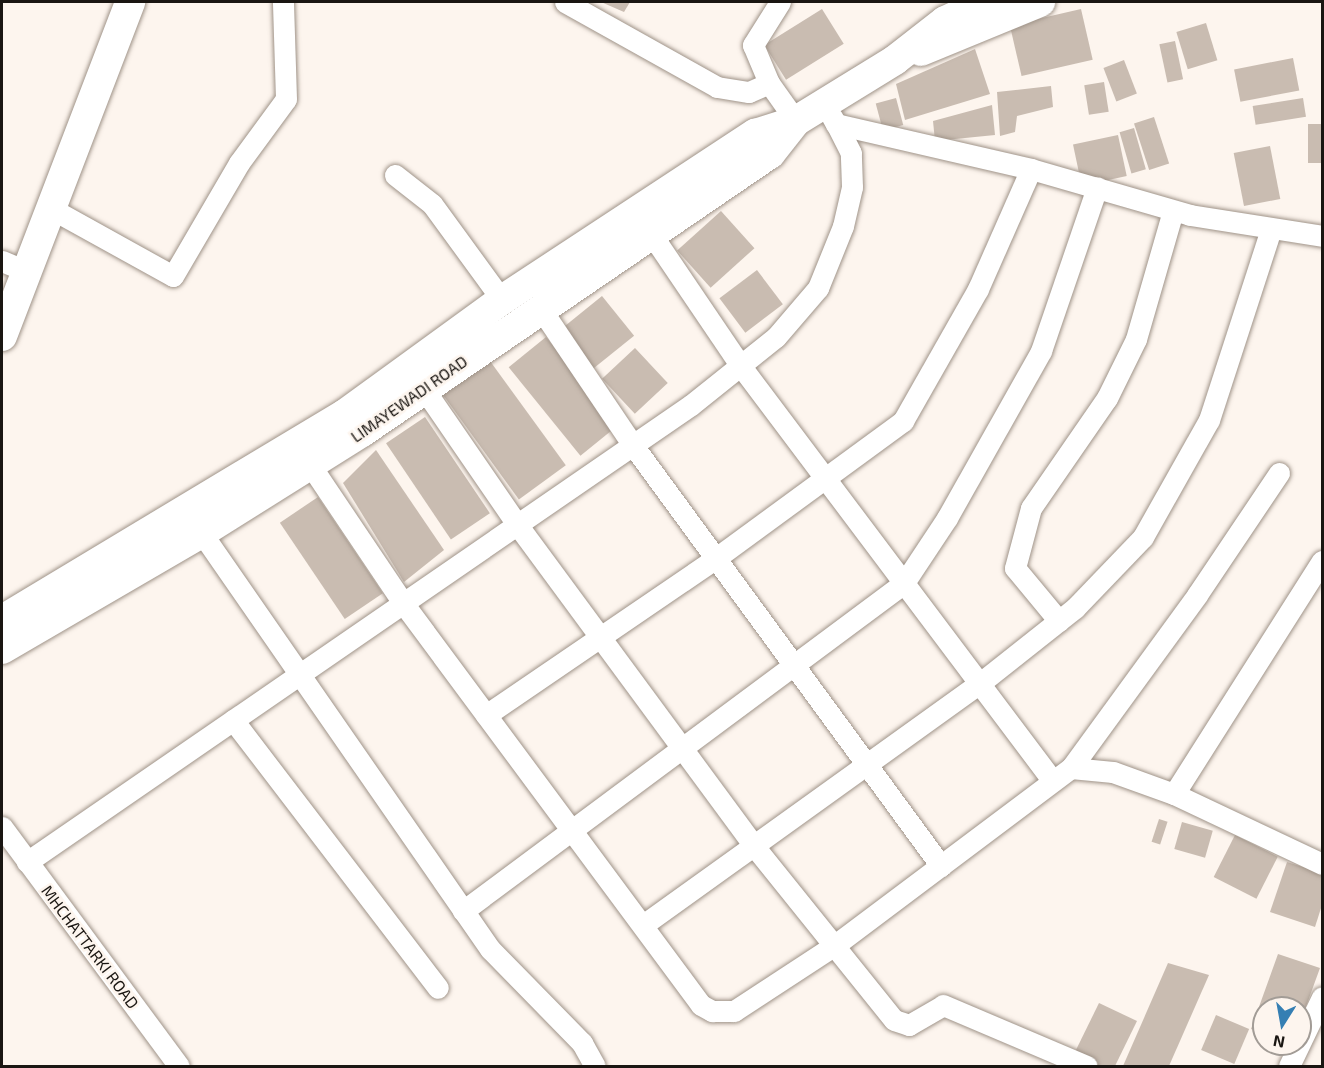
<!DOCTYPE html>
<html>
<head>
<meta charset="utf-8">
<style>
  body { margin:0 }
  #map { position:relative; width:1324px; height:1068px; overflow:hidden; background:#fdf5ee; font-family:"Exo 2",sans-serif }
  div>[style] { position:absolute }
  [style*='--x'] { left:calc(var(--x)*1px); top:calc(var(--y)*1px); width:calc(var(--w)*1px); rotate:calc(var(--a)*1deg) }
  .building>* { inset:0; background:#c9bcb1; transform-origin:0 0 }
  .roads { filter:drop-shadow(0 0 2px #9f9388) drop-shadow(0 0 2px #9f9388) }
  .street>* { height:21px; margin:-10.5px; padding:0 10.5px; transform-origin:10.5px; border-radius:10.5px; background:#fff }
  .secondary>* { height:30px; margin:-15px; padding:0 15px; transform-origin:15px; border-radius:15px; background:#fff }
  span { translate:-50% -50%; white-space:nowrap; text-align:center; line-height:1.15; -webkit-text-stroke:5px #fdf5ee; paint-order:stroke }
  .street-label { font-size:16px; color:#1a1612 }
  .frame { position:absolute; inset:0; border:3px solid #1a1612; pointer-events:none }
  .north { position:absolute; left:1252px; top:996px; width:60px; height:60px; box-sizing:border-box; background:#fdf5ee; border:2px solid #a29c96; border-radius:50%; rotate:191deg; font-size:16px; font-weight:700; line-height:24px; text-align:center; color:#1a1612 }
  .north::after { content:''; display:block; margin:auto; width:21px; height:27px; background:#357fb3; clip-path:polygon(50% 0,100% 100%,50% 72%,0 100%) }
</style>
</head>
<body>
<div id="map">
  <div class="building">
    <div style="clip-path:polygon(601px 2px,630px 2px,624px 12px)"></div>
    <div style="left:822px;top:9px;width:41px;height:68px;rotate:58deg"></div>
    <div style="left:1081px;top:9px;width:52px;height:73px;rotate:77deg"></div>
    <div style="left:1206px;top:23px;width:39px;height:31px;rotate:73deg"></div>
    <div style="left:1175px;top:41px;width:39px;height:16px;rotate:78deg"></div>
    <div style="clip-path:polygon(975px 49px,990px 94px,905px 120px,896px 84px)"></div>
    <div style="left:1293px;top:58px;width:33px;height:60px;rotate:79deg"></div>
    <div style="left:1124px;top:60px;width:36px;height:22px;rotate:69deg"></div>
    <div style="left:1104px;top:82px;width:30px;height:20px;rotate:81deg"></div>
    <div style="clip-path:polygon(1051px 86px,1053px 107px,1017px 116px,1015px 132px,1000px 136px,997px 92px)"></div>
    <div style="left:896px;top:98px;width:28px;height:21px;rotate:75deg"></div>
    <div style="left:1303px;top:98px;width:19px;height:51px;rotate:81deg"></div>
    <div style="clip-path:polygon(992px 105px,995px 135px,935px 141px,933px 121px)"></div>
    <div style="left:1154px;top:117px;width:49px;height:21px;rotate:72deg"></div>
    <div style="left:1322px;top:124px;width:39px;height:14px;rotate:90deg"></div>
    <div style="left:1134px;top:128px;width:43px;height:15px;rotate:74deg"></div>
    <div style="left:1118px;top:135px;width:42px;height:46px;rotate:78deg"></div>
    <div style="left:1270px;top:146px;width:54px;height:37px;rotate:79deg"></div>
    <div style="left:721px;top:211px;width:50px;height:59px;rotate:48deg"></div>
    <div style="left:757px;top:270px;width:43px;height:47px;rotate:53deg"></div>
    <div style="left:602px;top:296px;width:51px;height:52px;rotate:51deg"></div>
    <div style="left:546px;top:337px;width:114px;height:48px;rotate:51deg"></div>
    <div style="left:635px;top:348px;width:48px;height:45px;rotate:47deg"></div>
    <div style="left:490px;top:361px;width:129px;height:58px;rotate:54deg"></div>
    <div style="left:425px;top:417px;width:116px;height:47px;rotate:56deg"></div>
    <div style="clip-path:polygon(376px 450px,444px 550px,404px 582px,343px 483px)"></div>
    <div style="left:318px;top:497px;width:116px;height:46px;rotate:56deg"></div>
    <div style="left:1159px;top:819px;width:9px;height:24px;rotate:18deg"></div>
    <div style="left:1182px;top:822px;width:32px;height:28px;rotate:16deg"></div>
    <div style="left:1235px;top:835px;width:48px;height:47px;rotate:27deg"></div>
    <div style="clip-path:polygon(1287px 862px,1322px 873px,1322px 905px,1315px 927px,1270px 912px)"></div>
    <div style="clip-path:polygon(1278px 954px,1320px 968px,1300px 1023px,1300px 1008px,1264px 1008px,1264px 1034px,1251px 1029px)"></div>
    <div style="clip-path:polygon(1168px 963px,1209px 975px,1169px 1066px,1123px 1066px)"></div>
    <div style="clip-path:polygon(1099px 1003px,1137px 1021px,1115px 1066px,1095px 1066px,1073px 1056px)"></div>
    <div style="left:1216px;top:1015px;width:36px;height:38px;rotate:23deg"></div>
  </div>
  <div class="roads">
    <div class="street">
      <div style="--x:565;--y:2;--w:174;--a:29.2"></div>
      <div style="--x:717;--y:87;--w:32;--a:9"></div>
      <div style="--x:749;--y:92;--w:22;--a:-24"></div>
      <div style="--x:780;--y:2;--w:51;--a:122.1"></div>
      <div style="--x:753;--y:45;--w:41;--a:67.2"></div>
      <div style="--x:769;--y:83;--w:47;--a:54.6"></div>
      <div style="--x:832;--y:117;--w:8;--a:60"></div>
      <div style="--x:836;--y:124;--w:200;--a:13"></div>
      <div style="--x:1031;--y:169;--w:166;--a:16.1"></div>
      <div style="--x:1190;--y:215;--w:134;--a:9"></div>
      <div style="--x:395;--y:175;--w:47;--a:38.1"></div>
      <div style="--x:432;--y:204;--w:119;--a:53.9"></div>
      <div style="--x:52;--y:209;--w:138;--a:29"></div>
      <div style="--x:173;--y:276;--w:131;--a:-59.7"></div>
      <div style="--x:239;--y:163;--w:79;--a:-53.7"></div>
      <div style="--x:286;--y:99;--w:97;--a:-91.8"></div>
      <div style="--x:652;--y:235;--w:157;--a:55.9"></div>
      <div style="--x:740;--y:365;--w:519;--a:53.06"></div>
      <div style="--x:2;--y:261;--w:28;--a:23"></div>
      <div style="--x:541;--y:309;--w:163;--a:56"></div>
      <div style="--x:632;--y:444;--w:523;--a:53.79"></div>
      <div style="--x:424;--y:389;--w:163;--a:55.5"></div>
      <div style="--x:516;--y:523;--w:401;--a:53.6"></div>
      <div style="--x:754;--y:846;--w:223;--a:51.2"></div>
      <div style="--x:894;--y:1020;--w:16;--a:18"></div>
      <div style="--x:909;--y:1025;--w:39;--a:-30"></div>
      <div style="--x:943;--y:1005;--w:156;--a:23"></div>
      <div style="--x:311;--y:466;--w:165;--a:56.1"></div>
      <div style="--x:403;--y:603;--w:500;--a:53.45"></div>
      <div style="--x:701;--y:1005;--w:13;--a:29"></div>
      <div style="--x:712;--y:1011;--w:22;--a:0"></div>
      <div style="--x:734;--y:1011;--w:121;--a:-33.2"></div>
      <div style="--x:835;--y:945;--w:295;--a:-36.9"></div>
      <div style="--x:1071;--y:768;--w:42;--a:5.4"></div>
      <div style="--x:1113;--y:772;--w:65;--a:19.8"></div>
      <div style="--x:1174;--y:794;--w:164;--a:25.3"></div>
      <div style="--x:194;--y:522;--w:520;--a:55.27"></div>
      <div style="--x:490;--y:949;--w:132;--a:45.6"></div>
      <div style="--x:582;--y:1043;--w:26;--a:61"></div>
      <div style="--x:1059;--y:621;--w:69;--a:-129.7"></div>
      <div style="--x:1015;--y:568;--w:62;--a:-75.1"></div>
      <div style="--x:1031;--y:508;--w:134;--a:-55.4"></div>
      <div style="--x:1107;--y:398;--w:66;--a:-63.8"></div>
      <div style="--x:1136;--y:339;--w:133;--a:-73.9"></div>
      <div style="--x:486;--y:715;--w:278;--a:-34.3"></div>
      <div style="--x:716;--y:558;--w:232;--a:-36.2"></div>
      <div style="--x:903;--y:421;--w:152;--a:-60.4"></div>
      <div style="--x:978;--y:289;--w:131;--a:-66.2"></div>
      <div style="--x:233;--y:720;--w:337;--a:52.6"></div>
      <div style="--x:1071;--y:768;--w:214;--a:-53.9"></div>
      <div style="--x:1197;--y:595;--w:147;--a:-56.1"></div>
      <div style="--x:1174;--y:794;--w:276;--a:-57.6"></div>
      <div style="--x:2;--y:827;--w:297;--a:53.5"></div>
      <div style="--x:27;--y:862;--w:806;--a:-34.54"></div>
      <div style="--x:691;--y:405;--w:109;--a:-38.7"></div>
      <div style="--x:776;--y:337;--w:65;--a:-49.4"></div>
      <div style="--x:818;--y:288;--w:67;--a:-68"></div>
      <div style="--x:843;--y:226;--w:40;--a:-77"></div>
      <div style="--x:852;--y:187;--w:34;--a:-92"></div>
      <div style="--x:851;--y:153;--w:33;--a:-117"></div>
      <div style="--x:463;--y:911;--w:550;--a:-36.64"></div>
      <div style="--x:904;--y:583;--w:78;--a:-56.5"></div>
      <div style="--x:947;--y:518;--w:192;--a:-60.6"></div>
      <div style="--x:1041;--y:351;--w:173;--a:-71.1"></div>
      <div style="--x:643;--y:925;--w:413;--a:-35.7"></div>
      <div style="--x:979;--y:684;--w:122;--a:-38.4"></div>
      <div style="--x:1075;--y:608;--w:98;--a:-46.2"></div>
      <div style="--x:1143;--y:537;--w:134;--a:-60.6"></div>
      <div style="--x:1209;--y:420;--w:201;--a:-72"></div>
      <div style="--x:1289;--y:1066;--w:76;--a:-64.4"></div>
    </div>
    <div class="secondary">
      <div style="--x:921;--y:51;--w:129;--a:-22.4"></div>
      <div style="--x:2;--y:336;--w:358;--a:-69"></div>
      <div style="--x:2;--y:620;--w:400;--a:-31"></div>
      <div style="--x:345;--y:414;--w:194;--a:-36"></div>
      <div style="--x:502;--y:300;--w:303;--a:-33.3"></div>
      <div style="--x:755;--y:134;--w:43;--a:-17.6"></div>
      <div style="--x:796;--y:121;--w:116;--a:-31.6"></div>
      <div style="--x:895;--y:60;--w:63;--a:-38"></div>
      <div style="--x:945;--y:21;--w:45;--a:-24.9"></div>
      <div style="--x:2;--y:649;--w:230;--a:-30.2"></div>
      <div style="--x:201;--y:533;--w:190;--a:-32.1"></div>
      <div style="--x:362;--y:432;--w:494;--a:-34.3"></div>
      <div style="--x:770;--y:154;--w:42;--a:-51.8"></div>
    </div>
  </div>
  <div class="street-label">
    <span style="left:409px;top:399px;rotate:-35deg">LIMAYEWADI ROAD</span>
    <span style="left:90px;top:947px;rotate:53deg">MHCHATTARKI ROAD</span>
  </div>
  <div class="frame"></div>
  <div class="north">N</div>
</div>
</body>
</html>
